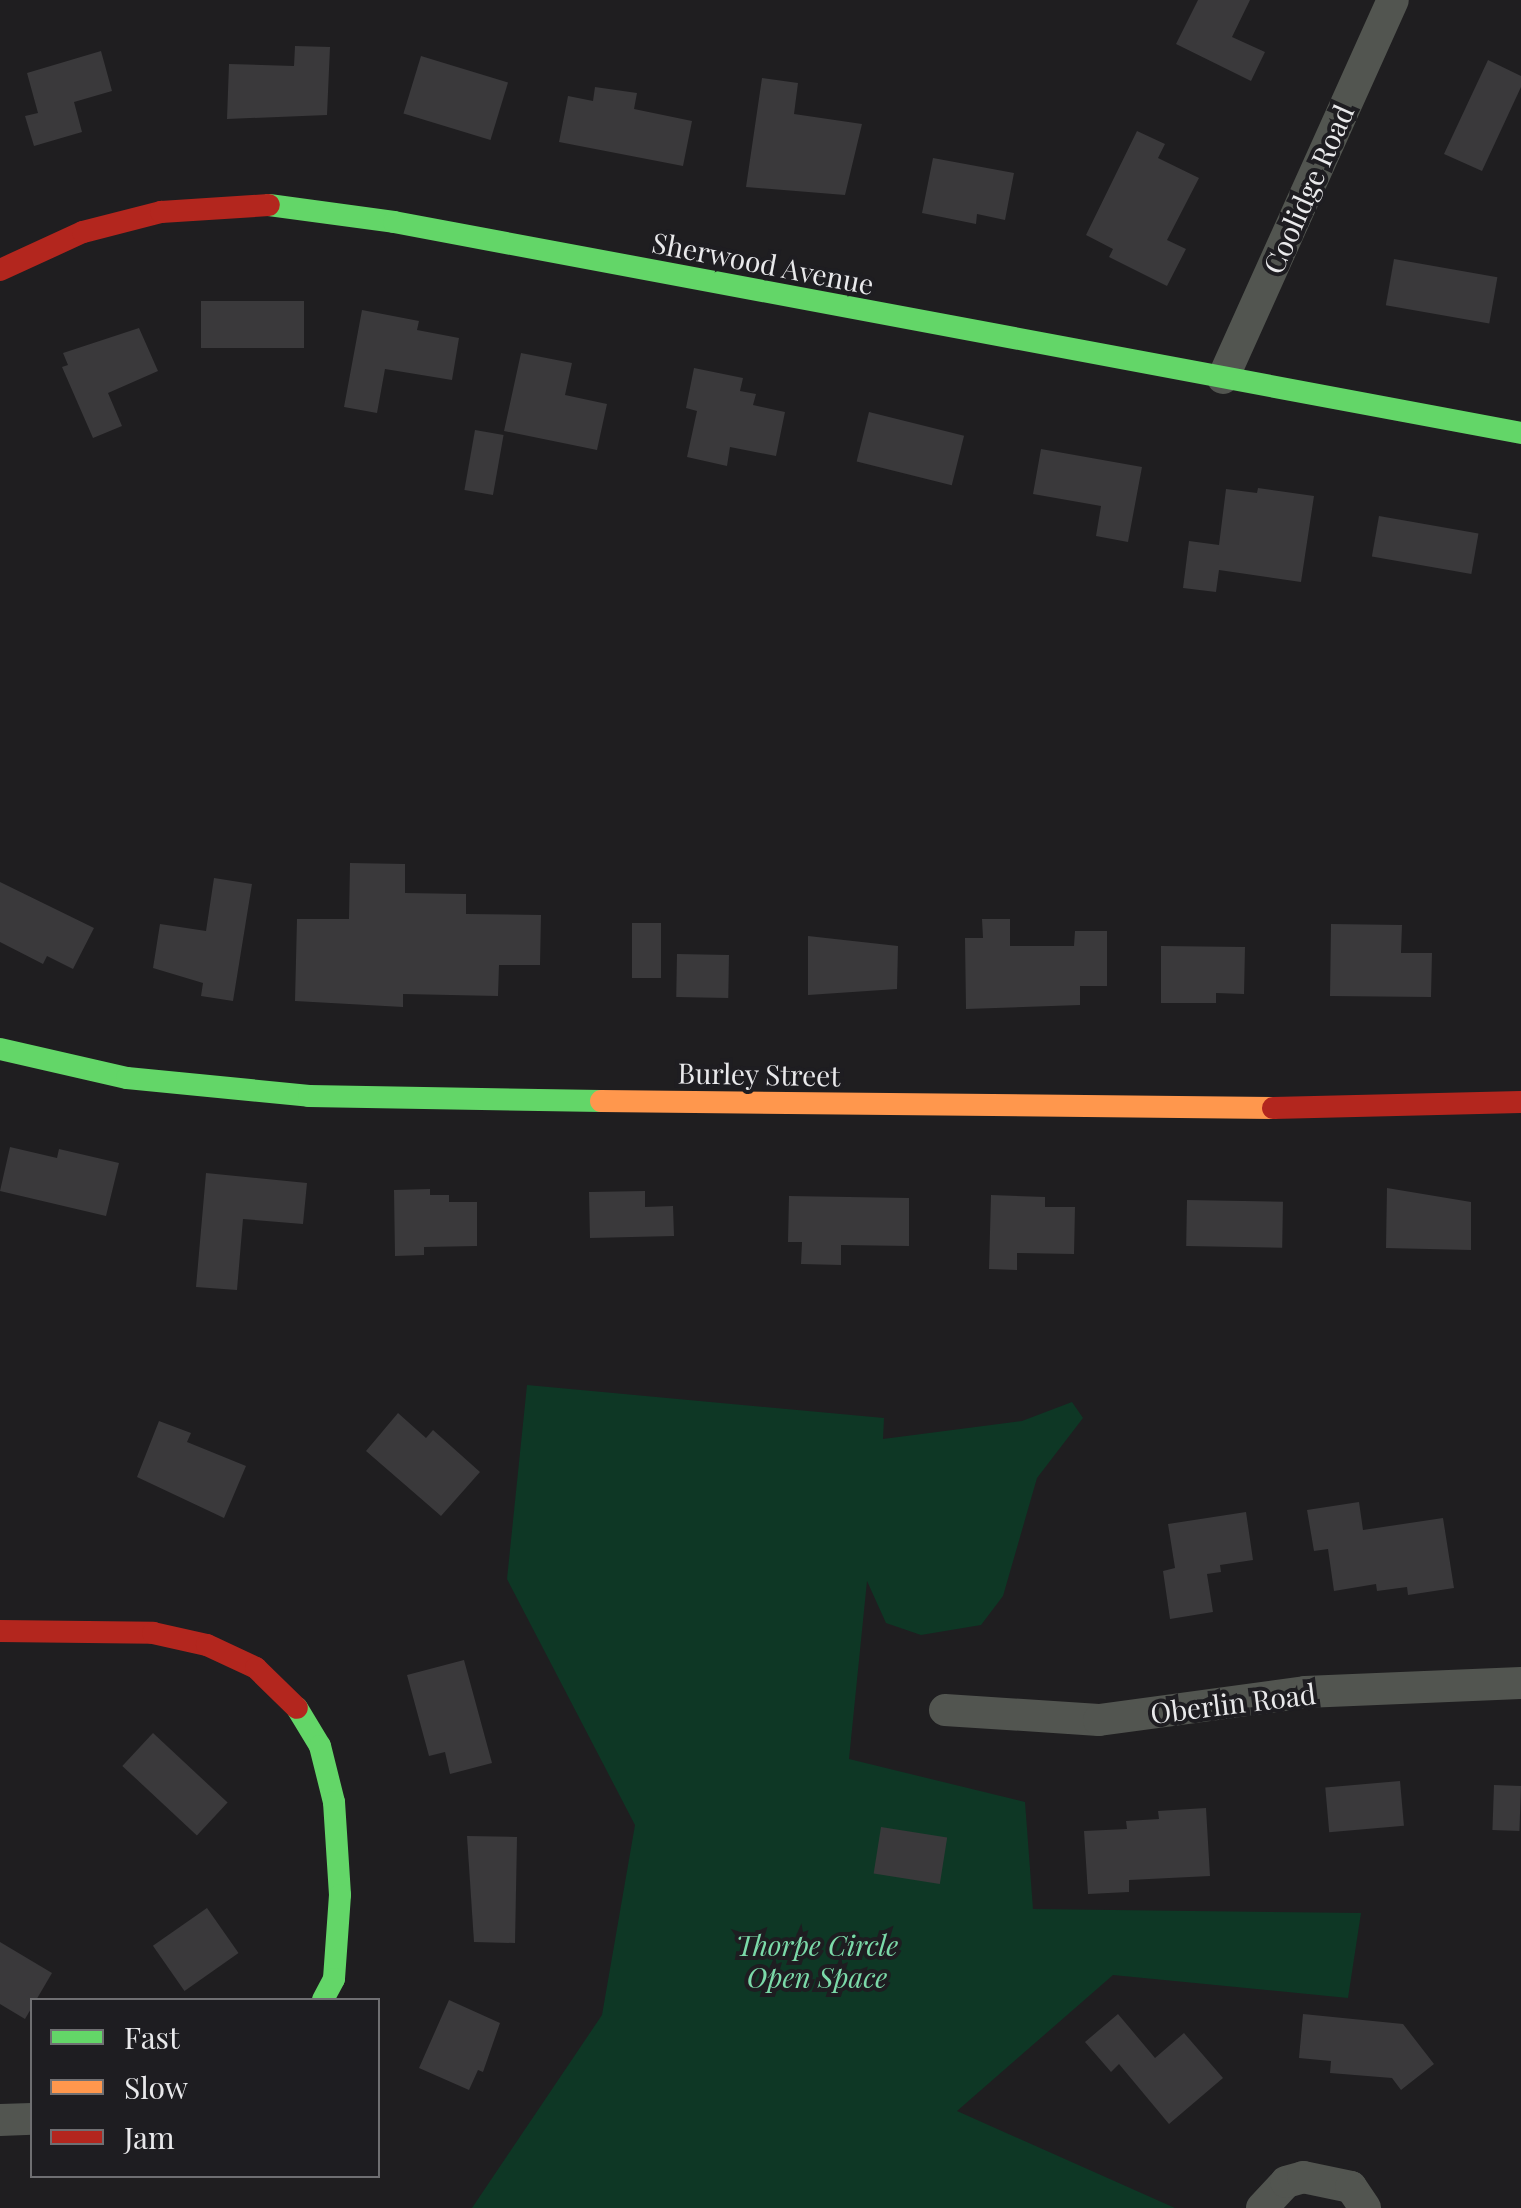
<!DOCTYPE html>
<html>
<head>
<meta charset="utf-8">
<style>
  body { margin:0 }
  #map { position:relative; width:1521px; height:2208px; overflow:hidden; background:#1f1e20; font-family:"Playfair Display",serif }
  div>[style] { position:absolute }
  [style*='--x'] { left:calc(var(--x)*1px); top:calc(var(--y)*1px); width:calc(var(--w)*1px); rotate:calc(var(--a)*1deg) }
  .green>* { inset:0; background:#0e3725 }
  .building>* { inset:0; background:#3a393b; transform-origin:0 0 }
  .street>* { height:32px; margin:-16px; padding:0 16px; transform-origin:16px; border-radius:16px; background:#525550 }
  .fast>* { height:22px; margin:-11px; padding:0 11px; transform-origin:11px; border-radius:11px; background:#63d668 }
  .slow>* { height:22px; margin:-11px; padding:0 11px; transform-origin:11px; border-radius:11px; background:#ff974d }
  .jam>* { height:22px; margin:-11px; padding:0 11px; transform-origin:11px; border-radius:11px; background:#b3261e }
  span { translate:-50% -50%; white-space:nowrap; text-align:center; line-height:1.15; -webkit-text-stroke:8px #1e1d21; paint-order:stroke }
  .street-label { font-size:28px; color:#e9e9eb }
  .park-label { font-size:28px; color:#7bdaa9; font-style:italic }
  .legend { position:absolute; left:30px; top:1998px; width:350px; height:180px; box-sizing:border-box; background:#1e1d21; border:2px solid #6f6f72; margin:0; padding:12px 18px; list-style:none; font-size:30px; color:#e9e9eb }
  .legend li { display:flex; align-items:center; gap:20px; height:50px }
  .legend b { width:50px; border:2px solid #6f6f72 }
</style>
</head>
<body>
<div id="map">
  <div class="green">
    <div style="clip-path:polygon(527px 1385px,884px 1418px,883px 1439px,1022px 1421px,1072px 1402px,1083px 1418px,1037px 1478px,1003px 1596px,981px 1625px,921px 1635px,886px 1623px,867px 1581px,849px 1759px,1025px 1802px,1033px 1909px,1361px 1913px,1348px 1998px,1113px 1975px,957px 2111px,1175px 2208px,472px 2208px,602px 2015px,635px 1825px,507px 1579px)"></div>
  </div>
  <div class="building">
    <div style="clip-path:polygon(1198px 0,1250px 0,1232px 37px,1265px 52px,1251px 81px,1176px 44px)"></div>
    <div style="clip-path:polygon(295px 46px,330px 47px,327px 115px,227px 119px,229px 64px,294px 66px)"></div>
    <div style="clip-path:polygon(101px 51px,112px 91px,74px 102px,82px 132px,34px 146px,25px 116px,38px 113px,27px 73px)"></div>
    <div style="left:421px;top:56px;width:91px;height:60px;rotate:17deg"></div>
    <div style="clip-path:polygon(1488px 60px,1521px 76px,1521px 87px,1482px 171px,1444px 154px)"></div>
    <div style="clip-path:polygon(762px 78px,798px 83px,794px 114px,862px 124px,845px 195px,746px 187px)"></div>
    <div style="clip-path:polygon(595px 87px,637px 93px,634px 109px,692px 121px,683px 166px,559px 142px,568px 96px,593px 101px)"></div>
    <div style="clip-path:polygon(1137px 131px,1165px 144px,1158px 158px,1199px 178px,1167px 240px,1186px 249px,1167px 286px,1109px 257px,1113px 249px,1086px 235px)"></div>
    <div style="clip-path:polygon(933px 158px,1014px 173px,1005px 220px,977px 214px,976px 224px,922px 213px)"></div>
    <div style="left:1394px;top:259px;width:105px;height:47px;rotate:10deg"></div>
    <div style="left:304px;top:301px;width:47px;height:103px;rotate:90deg"></div>
    <div style="clip-path:polygon(362px 310px,419px 321px,417px 330px,459px 338px,452px 380px,385px 369px,377px 413px,344px 407px)"></div>
    <div style="clip-path:polygon(139px 328px,158px 371px,108px 393px,122px 426px,93px 438px,62px 367px,68px 365px,63px 353px)"></div>
    <div style="clip-path:polygon(521px 353px,572px 363px,565px 395px,607px 404px,597px 450px,504px 431px)"></div>
    <div style="clip-path:polygon(694px 368px,743px 378px,740px 391px,756px 394px,753px 405px,785px 412px,776px 456px,730px 447px,727px 466px,687px 457px,697px 411px,686px 408px)"></div>
    <div style="left:869px;top:412px;width:98px;height:51px;rotate:14deg"></div>
    <div style="left:475px;top:430px;width:29px;height:61px;rotate:10deg"></div>
    <div style="clip-path:polygon(1041px 449px,1142px 467px,1128px 542px,1096px 536px,1101px 506px,1033px 494px)"></div>
    <div style="clip-path:polygon(1258px 488px,1314px 496px,1301px 582px,1219px 570px,1216px 592px,1183px 588px,1189px 541px,1219px 545px,1226px 489px,1257px 493px)"></div>
    <div style="left:1379px;top:516px;width:101px;height:41px;rotate:10deg"></div>
    <div style="clip-path:polygon(350px 863px,405px 864px,405px 893px,466px 894px,466px 914px,541px 915px,540px 965px,499px 965px,498px 996px,403px 994px,403px 1007px,295px 1001px,297px 919px,349px 919px)"></div>
    <div style="clip-path:polygon(214px 878px,252px 884px,233px 1001px,201px 996px,203px 983px,153px 968px,160px 924px,206px 931px)"></div>
    <div style="clip-path:polygon(0 882px,94px 928px,73px 969px,47px 956px,43px 964px,0 942px)"></div>
    <div style="clip-path:polygon(982px 919px,1010px 919px,1010px 946px,1074px 946px,1075px 931px,1107px 931px,1107px 986px,1080px 986px,1080px 1005px,966px 1009px,965px 938px,983px 938px)"></div>
    <div style="left:632px;top:923px;width:29px;height:55px"></div>
    <div style="clip-path:polygon(1331px 924px,1402px 925px,1401px 953px,1432px 953px,1431px 997px,1330px 996px)"></div>
    <div style="clip-path:polygon(808px 936px,898px 946px,897px 989px,808px 995px)"></div>
    <div style="clip-path:polygon(1161px 946px,1245px 947px,1244px 994px,1216px 993px,1216px 1003px,1161px 1003px)"></div>
    <div style="left:677px;top:954px;width:52px;height:43px;rotate:1deg"></div>
    <div style="clip-path:polygon(10px 1147px,57px 1158px,59px 1149px,119px 1163px,106px 1216px,0 1191px)"></div>
    <div style="clip-path:polygon(206px 1173px,307px 1183px,303px 1224px,243px 1219px,237px 1290px,196px 1287px)"></div>
    <div style="clip-path:polygon(1387px 1188px,1471px 1202px,1471px 1250px,1386px 1248px)"></div>
    <div style="clip-path:polygon(430px 1189px,430px 1195px,449px 1195px,449px 1202px,477px 1202px,477px 1246px,424px 1247px,424px 1255px,395px 1256px,394px 1190px)"></div>
    <div style="clip-path:polygon(645px 1191px,645px 1207px,673px 1206px,674px 1236px,590px 1238px,589px 1192px)"></div>
    <div style="clip-path:polygon(991px 1195px,1045px 1197px,1045px 1207px,1075px 1207px,1074px 1254px,1017px 1253px,1017px 1270px,989px 1269px)"></div>
    <div style="clip-path:polygon(789px 1196px,909px 1198px,909px 1246px,841px 1245px,841px 1265px,801px 1264px,802px 1242px,788px 1242px)"></div>
    <div style="left:1187px;top:1200px;width:96px;height:46px;rotate:1deg"></div>
    <div style="clip-path:polygon(398px 1413px,426px 1438px,433px 1430px,480px 1472px,441px 1516px,366px 1451px)"></div>
    <div style="clip-path:polygon(159px 1421px,191px 1433px,187px 1442px,246px 1466px,224px 1518px,137px 1477px)"></div>
    <div style="clip-path:polygon(1359px 1502px,1363px 1530px,1443px 1518px,1454px 1588px,1408px 1595px,1407px 1587px,1377px 1591px,1376px 1584px,1334px 1591px,1328px 1549px,1314px 1551px,1307px 1510px)"></div>
    <div style="clip-path:polygon(1246px 1512px,1253px 1560px,1220px 1565px,1221px 1572px,1207px 1574px,1213px 1612px,1170px 1619px,1163px 1571px,1175px 1568px,1168px 1524px)"></div>
    <div style="clip-path:polygon(464px 1660px,492px 1763px,450px 1774px,445px 1752px,429px 1756px,407px 1675px)"></div>
    <div style="left:153px;top:1733px;width:102px;height:45px;rotate:43deg"></div>
    <div style="left:1400px;top:1781px;width:45px;height:75px;rotate:85deg"></div>
    <div style="left:1494px;top:1785px;width:27px;height:45px;rotate:2deg"></div>
    <div style="clip-path:polygon(1206px 1808px,1210px 1876px,1129px 1880px,1129px 1892px,1088px 1894px,1084px 1831px,1127px 1829px,1126px 1821px,1159px 1819px,1158px 1811px)"></div>
    <div style="left:881px;top:1827px;width:67px;height:47px;rotate:9deg"></div>
    <div style="clip-path:polygon(467px 1836px,517px 1837px,515px 1943px,474px 1942px)"></div>
    <div style="left:207px;top:1908px;width:55px;height:66px;rotate:55deg"></div>
    <div style="clip-path:polygon(0 1942px,52px 1973px,25px 2019px,0 2004px)"></div>
    <div style="clip-path:polygon(449px 2000px,500px 2023px,483px 2072px,478px 2070px,469px 2090px,419px 2068px)"></div>
    <div style="clip-path:polygon(1118px 2014px,1155px 2058px,1184px 2033px,1223px 2078px,1169px 2124px,1119px 2064px,1111px 2072px,1085px 2042px)"></div>
    <div style="clip-path:polygon(1303px 2014px,1403px 2024px,1434px 2064px,1401px 2090px,1392px 2078px,1330px 2073px,1331px 2061px,1299px 2058px)"></div>
  </div>
  <div class="street">
    <div style="--x:1223;--y:378;--w:414;--a:-65.8"></div>
    <div style="--x:945;--y:1710;--w:154;--a:3.7"></div>
    <div style="--x:1099;--y:1720;--w:208;--a:-7.7"></div>
    <div style="--x:1305;--y:1692;--w:216;--a:-2.4"></div>
    <div style="--x:0;--y:2120;--w:32;--a:-2"></div>
    <div style="--x:1262;--y:2208;--w:35;--a:-47"></div>
    <div style="--x:1286;--y:2182;--w:18;--a:-16"></div>
    <div style="--x:1303;--y:2177;--w:49;--a:11.8"></div>
    <div style="--x:1351;--y:2187;--w:25;--a:56"></div>
  </div>
  <div class="fast">
    <div style="--x:269;--y:205;--w:126;--a:7.7"></div>
    <div style="--x:394;--y:222;--w:1147;--a:10.6"></div>
    <div style="--x:0;--y:1049;--w:130;--a:12.9"></div>
    <div style="--x:127;--y:1078;--w:183;--a:5.6"></div>
    <div style="--x:309;--y:1096;--w:292;--a:1"></div>
    <div style="--x:297;--y:1708;--w:44;--a:58.8"></div>
    <div style="--x:320;--y:1746;--w:58;--a:76"></div>
    <div style="--x:334;--y:1802;--w:93;--a:86.3"></div>
    <div style="--x:340;--y:1895;--w:84;--a:94.1"></div>
    <div style="--x:334;--y:1979;--w:24;--a:118"></div>
  </div>
  <div class="slow">
    <div style="--x:601;--y:1101;--w:672;--a:0.6"></div>
  </div>
  <div class="jam">
    <div style="--x:0;--y:270;--w:91;--a:-24.6"></div>
    <div style="--x:83;--y:232;--w:81;--a:-14.4"></div>
    <div style="--x:161;--y:212;--w:108;--a:-3.7"></div>
    <div style="--x:1273;--y:1108;--w:248;--a:-1.4"></div>
    <div style="--x:0;--y:1631;--w:153;--a:0.7"></div>
    <div style="--x:153;--y:1633;--w:55;--a:12.5"></div>
    <div style="--x:207;--y:1645;--w:54;--a:25.1"></div>
    <div style="--x:256;--y:1668;--w:57;--a:44.3"></div>
  </div>
  <div class="street-label">
    <span style="left:1308px;top:189px;rotate:-66deg">Coolidge Road</span>
    <span style="left:763px;top:263px;rotate:11deg">Sherwood Avenue</span>
    <span style="left:759px;top:1074px;rotate:1deg">Burley Street</span>
    <span style="left:1233px;top:1703px;rotate:-7deg">Oberlin Road</span>
  </div>
  <div class="park-label">
    <span style="left:817px;top:1961px">Thorpe Circle<br>Open Space</span>
  </div>
  <ul class="legend">
  <li><b style="height:12px;background:#63d668"></b>Fast</li>
  <li><b style="height:12px;background:#ff974d"></b>Slow</li>
  <li><b style="height:12px;background:#b3261e"></b>Jam</li>
  </ul>
</div>
</body>
</html>
